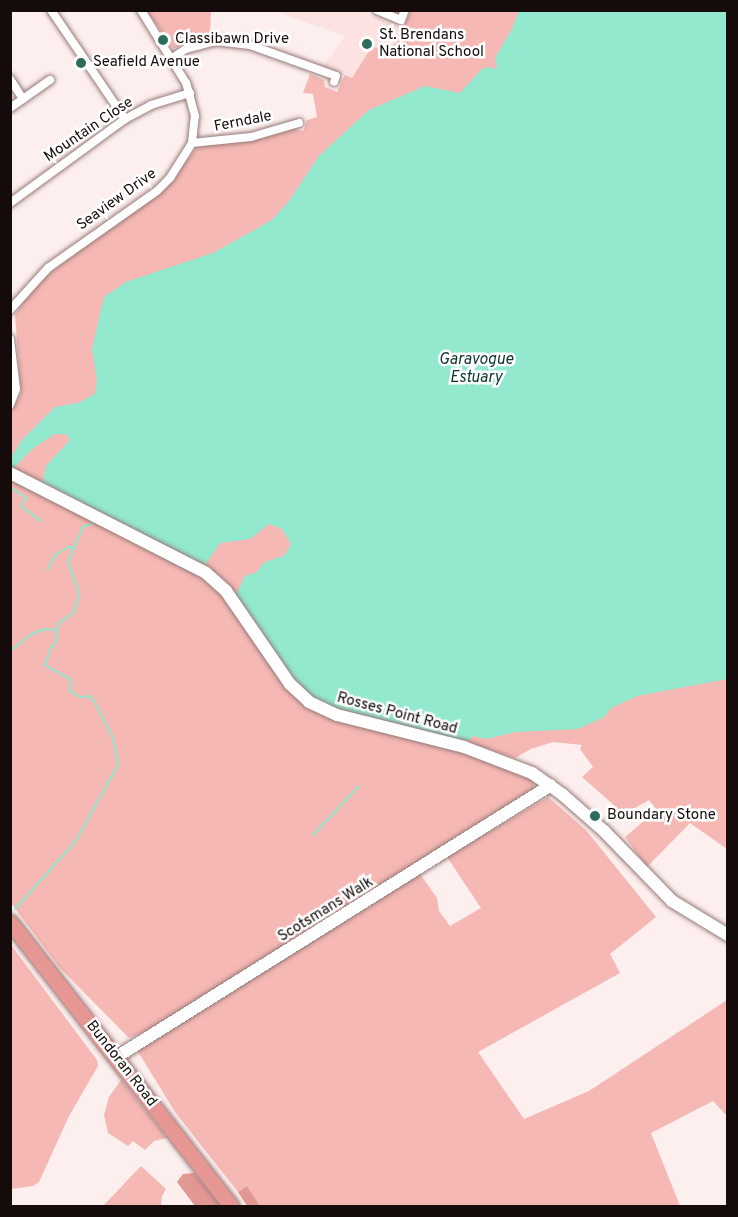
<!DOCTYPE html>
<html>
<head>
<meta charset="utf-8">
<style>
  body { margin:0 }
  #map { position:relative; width:738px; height:1217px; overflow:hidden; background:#fcefee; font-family:Overpass,sans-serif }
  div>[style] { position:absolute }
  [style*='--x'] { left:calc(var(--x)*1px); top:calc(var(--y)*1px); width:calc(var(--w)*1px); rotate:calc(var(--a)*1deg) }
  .built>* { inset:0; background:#fce3e1 }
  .green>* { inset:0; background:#f5b8b4 }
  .forest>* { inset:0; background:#e39793 }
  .water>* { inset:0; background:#92e9ce }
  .stream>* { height:2px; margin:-1px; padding:0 1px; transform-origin:1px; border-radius:1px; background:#92e9ce }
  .roads { filter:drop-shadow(0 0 2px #967977) drop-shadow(0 0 2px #967977) }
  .street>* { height:8px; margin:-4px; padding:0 4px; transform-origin:4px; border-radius:4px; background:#fff }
  .secondary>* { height:12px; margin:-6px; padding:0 6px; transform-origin:6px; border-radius:6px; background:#fff }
  .highway>* { height:15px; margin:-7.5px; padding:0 7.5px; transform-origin:7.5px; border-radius:7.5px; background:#e69794 }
  .dots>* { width:16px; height:16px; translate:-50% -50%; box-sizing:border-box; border:3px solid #fff; border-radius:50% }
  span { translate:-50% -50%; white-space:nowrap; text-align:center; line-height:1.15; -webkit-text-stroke:5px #fff; paint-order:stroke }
  .poi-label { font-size:15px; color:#160b0b }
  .left { translate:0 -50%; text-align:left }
  .street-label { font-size:15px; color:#160b0b }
  .water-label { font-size:16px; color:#0c352a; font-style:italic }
  .frame { position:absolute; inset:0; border:12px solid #160b0b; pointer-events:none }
</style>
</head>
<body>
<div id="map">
  <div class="built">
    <div style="clip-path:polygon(273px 11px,361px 11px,403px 29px,397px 42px,384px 52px,372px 46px,351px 79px,323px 66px,345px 36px)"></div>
  </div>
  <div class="green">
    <div style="clip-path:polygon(147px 11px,211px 11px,210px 34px,175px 48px,172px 47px)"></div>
    <div style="clip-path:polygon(404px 11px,727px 11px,727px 849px,690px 823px,647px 867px,625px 837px,657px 810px,649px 800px,624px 814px,582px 777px,593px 767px,580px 749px,582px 745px,553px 742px,531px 749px,515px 758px,458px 739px,335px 708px,223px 579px,205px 565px,11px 468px,10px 415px,21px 393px,15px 315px,28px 296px,43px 279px,71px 256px,166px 188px,198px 146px,290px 128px,303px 131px,307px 120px,317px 117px,313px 94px,303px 93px,310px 74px,324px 80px,325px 87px,337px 92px,345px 75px,352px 78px,372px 46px,384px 51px,397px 42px,410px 13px)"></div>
    <div style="clip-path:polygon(11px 478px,192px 569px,224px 597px,292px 693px,514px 771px,533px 781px,534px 790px,338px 913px,332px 909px,327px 912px,329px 917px,153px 1028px,129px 1038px,59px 967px,11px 903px)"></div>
    <div style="clip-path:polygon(548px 797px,586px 830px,656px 917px,610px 954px,620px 973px,478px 1052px,524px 1119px,589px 1091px,727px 1000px,727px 1116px,713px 1101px,651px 1133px,680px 1206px,260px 1206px,247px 1186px,238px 1192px,175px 1112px,137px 1050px,420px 874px,437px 898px,439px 911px,450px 926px,481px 908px,447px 857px)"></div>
    <div style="clip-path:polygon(11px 945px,97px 1060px,98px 1066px,69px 1116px,39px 1182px,33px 1186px,11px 1189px)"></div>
    <div style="clip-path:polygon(121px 1080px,131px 1093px,167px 1138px,154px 1141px,145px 1150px,133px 1141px,128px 1146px,108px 1133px,104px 1115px,109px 1097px)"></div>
    <div style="clip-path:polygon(141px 1166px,166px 1189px,162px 1196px,161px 1206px,103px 1206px)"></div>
  </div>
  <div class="forest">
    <div style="clip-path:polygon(194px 1173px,208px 1190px,221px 1206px,195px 1206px,177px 1182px,183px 1174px)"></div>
    <div style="clip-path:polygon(247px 1186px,260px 1206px,247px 1206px,238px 1192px)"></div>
  </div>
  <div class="water">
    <div style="clip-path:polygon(519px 11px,727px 11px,727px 679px,637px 696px,611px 708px,604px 717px,578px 729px,516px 732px,486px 739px,473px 736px,467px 742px,335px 708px,308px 696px,293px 679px,235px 596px,245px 576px,257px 572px,263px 563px,285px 555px,291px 544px,282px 529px,269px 524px,250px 539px,220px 543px,205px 565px,42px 484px,46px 466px,70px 440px,66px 434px,55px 434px,32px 449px,13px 469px,11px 468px,11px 457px,23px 439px,55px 407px,78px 403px,95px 394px,97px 380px,92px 349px,104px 297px,126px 282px,213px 253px,272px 220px,289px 201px,319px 156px,369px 110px,425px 86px,460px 93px,481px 70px,487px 67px,497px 69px,495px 58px,512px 29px)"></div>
  </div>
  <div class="stream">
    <div style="--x:10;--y:487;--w:19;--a:35"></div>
    <div style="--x:26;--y:498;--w:9;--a:122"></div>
    <div style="--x:21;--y:506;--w:25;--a:37"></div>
    <div style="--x:48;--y:569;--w:16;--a:-63"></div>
    <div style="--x:55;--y:555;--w:16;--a:-30"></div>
    <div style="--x:69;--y:547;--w:5;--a:11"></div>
    <div style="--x:10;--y:651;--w:28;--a:-38"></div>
    <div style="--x:32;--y:634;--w:14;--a:-21"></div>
    <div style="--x:45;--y:629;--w:10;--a:6"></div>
    <div style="--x:313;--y:835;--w:67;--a:-46.8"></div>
    <div style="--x:15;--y:909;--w:90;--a:-48.2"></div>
    <div style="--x:75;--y:842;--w:88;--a:-60.8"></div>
    <div style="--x:118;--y:765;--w:27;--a:-100"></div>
    <div style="--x:113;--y:738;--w:42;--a:-117.2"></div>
    <div style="--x:94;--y:701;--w:7;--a:-135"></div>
    <div style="--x:89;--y:696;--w:9;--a:174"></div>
    <div style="--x:80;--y:697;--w:12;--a:-149"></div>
    <div style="--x:70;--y:691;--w:12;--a:-90"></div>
    <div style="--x:70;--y:679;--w:29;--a:-151"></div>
    <div style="--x:45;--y:665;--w:18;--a:-71"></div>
    <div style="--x:51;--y:648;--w:6;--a:-45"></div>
    <div style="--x:55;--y:644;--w:20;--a:-81"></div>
    <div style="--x:58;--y:624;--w:20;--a:-37"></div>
    <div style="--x:74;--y:612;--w:10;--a:-73"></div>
    <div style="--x:77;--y:602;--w:9;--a:-77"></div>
    <div style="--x:79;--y:593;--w:33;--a:-110"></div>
    <div style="--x:68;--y:562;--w:38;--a:-67"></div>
    <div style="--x:83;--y:527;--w:13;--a:-23"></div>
  </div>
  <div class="roads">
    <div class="street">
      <div style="--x:51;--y:10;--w:132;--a:55.8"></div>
      <div style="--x:377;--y:10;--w:26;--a:23"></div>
      <div style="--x:401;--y:20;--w:9;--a:-69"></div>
      <div style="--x:172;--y:58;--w:17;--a:-33"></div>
      <div style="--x:186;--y:49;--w:31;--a:-15"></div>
      <div style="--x:216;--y:41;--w:34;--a:7"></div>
      <div style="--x:250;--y:45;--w:91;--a:19.8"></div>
      <div style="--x:336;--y:76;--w:6;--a:108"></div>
      <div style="--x:10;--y:79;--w:24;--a:57"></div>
      <div style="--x:10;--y:108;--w:49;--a:-35"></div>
      <div style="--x:192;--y:143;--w:59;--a:-5.8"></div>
      <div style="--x:251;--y:137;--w:50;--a:-16.3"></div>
      <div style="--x:10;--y:203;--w:142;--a:-36.1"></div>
      <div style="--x:125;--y:119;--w:30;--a:-28"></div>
      <div style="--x:151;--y:105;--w:41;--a:-17.1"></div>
      <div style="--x:10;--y:310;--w:57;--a:-47.9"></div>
      <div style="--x:48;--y:268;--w:133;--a:-35.2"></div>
      <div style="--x:157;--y:191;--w:18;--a:-45"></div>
      <div style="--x:170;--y:178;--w:41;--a:-57.8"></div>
      <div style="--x:192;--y:143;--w:27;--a:-84"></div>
      <div style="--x:195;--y:116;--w:34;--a:-105"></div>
      <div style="--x:186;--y:83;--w:86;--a:-121.7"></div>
      <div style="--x:10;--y:339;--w:50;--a:83.2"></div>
      <div style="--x:16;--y:389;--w:17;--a:111"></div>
    </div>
    <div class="secondary">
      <div style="--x:10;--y:473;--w:220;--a:27"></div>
      <div style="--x:206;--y:573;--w:27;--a:42"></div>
      <div style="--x:226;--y:591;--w:113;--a:55.5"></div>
      <div style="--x:290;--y:684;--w:26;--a:43"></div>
      <div style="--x:309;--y:702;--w:31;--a:25"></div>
      <div style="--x:337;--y:715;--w:131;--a:14.1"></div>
      <div style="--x:464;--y:747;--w:73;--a:20.9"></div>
      <div style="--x:532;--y:773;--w:38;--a:35"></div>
      <div style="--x:563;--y:795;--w:55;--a:41.3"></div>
      <div style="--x:604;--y:831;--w:98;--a:45.8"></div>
      <div style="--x:672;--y:901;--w:66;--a:31.3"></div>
      <div style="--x:115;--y:1058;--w:514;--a:-32.05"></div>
    </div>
    <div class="highway">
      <div style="--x:10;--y:922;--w:360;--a:52.1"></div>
    </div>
  </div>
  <div class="dots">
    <div style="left:163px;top:40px;background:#2d6d5b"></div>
    <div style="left:367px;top:44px;background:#2d6d5b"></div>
    <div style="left:81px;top:63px;background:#2d6d5b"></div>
    <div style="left:595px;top:816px;background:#2d6d5b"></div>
  </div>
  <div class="poi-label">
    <span class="left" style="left:379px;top:44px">St. Brendans<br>National School</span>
    <span class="left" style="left:175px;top:40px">Classibawn Drive</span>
    <span class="left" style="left:93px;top:63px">Seafield Avenue</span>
    <span class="left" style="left:607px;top:816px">Boundary Stone</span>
  </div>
  <div class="street-label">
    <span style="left:243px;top:122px;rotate:-11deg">Ferndale</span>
    <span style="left:89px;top:130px;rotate:-34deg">Mountain Close</span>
    <span style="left:117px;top:200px;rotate:-36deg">Seaview Drive</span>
    <span style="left:397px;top:714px;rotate:15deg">Rosses Point Road</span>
    <span style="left:326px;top:910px;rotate:-32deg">Scotsmans Walk</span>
    <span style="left:121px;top:1064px;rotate:52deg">Bundoran Road</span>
  </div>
  <div class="water-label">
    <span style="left:476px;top:369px">Garavogue<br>Estuary</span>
  </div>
  <div class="frame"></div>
</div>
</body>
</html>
